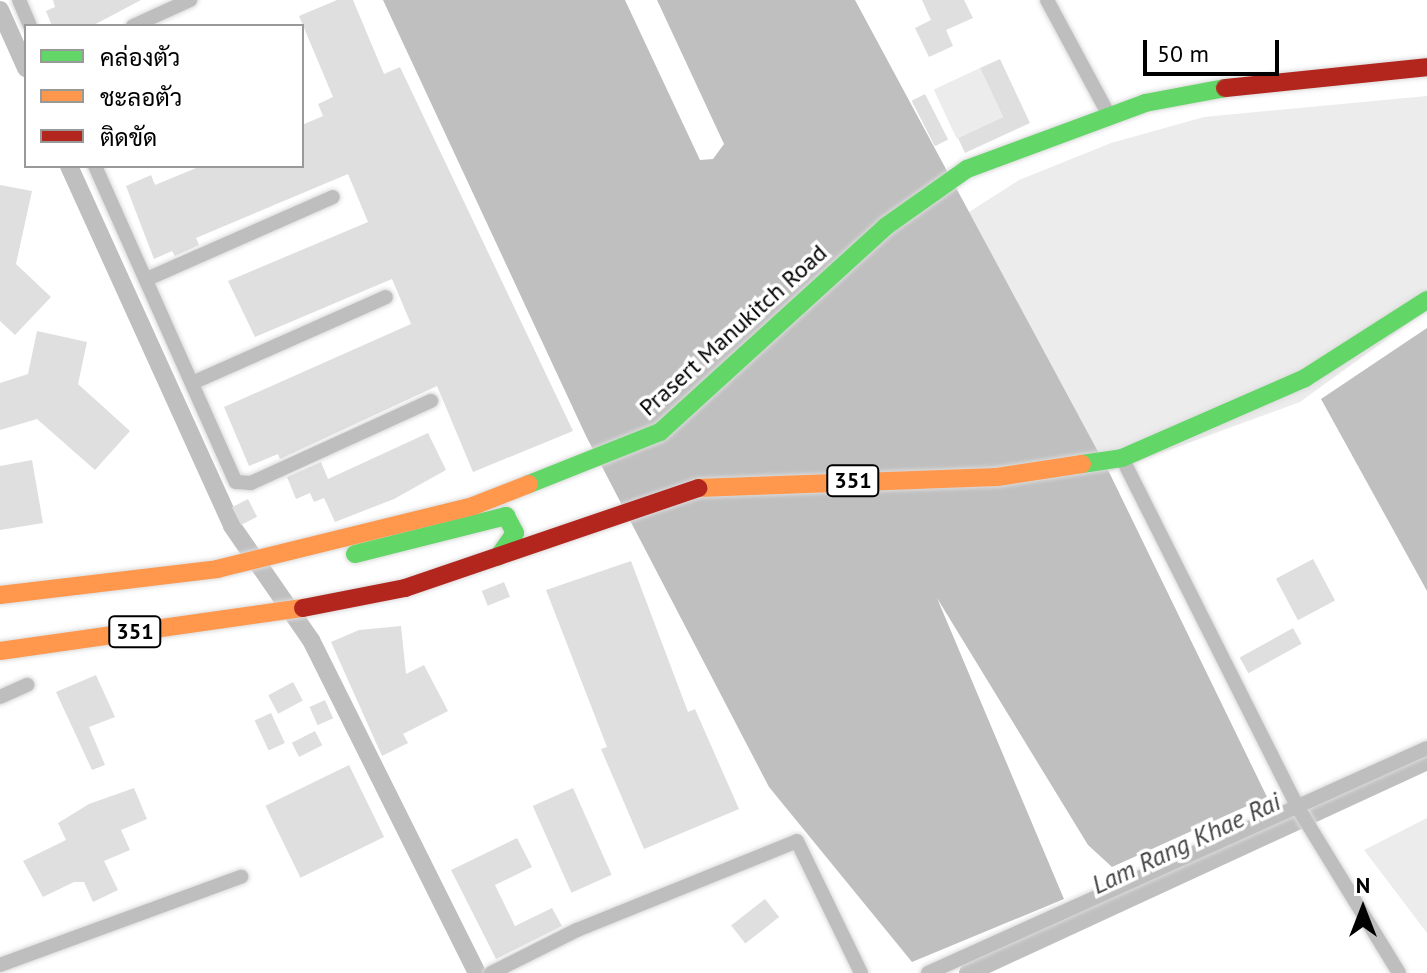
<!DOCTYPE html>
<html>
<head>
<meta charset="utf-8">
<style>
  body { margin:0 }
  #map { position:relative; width:1427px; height:973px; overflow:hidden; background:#fff; font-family:"PT Sans",Sarabun,sans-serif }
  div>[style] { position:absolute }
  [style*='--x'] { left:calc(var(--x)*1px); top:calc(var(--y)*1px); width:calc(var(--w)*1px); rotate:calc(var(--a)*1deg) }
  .green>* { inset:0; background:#ececec; transform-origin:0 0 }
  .water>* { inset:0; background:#bfbfbf }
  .canal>* { height:18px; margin:-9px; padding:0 9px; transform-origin:9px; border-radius:9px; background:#bfbfbf }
  .building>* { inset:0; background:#dfdfdf; transform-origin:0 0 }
  .roads { filter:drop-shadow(0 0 2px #dbdbdb) drop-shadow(0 0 2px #dbdbdb) }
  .street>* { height:14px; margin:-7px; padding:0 7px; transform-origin:7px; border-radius:7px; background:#bebebe }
  .fast>* { height:18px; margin:-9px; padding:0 9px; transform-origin:9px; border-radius:9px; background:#63d668 }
  .slow>* { height:18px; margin:-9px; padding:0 9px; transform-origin:9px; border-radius:9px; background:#ff974d }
  .jam>* { height:18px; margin:-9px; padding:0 9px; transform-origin:9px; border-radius:9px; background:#b3261e }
  span { translate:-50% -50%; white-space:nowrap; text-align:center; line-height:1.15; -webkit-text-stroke:7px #fff; paint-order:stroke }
  .shield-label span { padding:2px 6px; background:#fff; border:2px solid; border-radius:6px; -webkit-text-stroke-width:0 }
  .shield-label { font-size:22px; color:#000; font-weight:700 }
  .street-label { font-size:24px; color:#000 }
  .water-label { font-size:26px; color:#444; font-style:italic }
  .legend { position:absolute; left:24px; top:24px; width:280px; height:144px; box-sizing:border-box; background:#fff; border:2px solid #999; margin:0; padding:10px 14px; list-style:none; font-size:24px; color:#000 }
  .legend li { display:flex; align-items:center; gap:16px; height:40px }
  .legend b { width:40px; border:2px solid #999 }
  .north { position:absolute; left:1323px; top:869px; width:80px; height:80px; -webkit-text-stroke:6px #fff; paint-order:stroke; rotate:0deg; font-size:22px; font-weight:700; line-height:32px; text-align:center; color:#000 }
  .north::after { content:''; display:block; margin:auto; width:28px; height:36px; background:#000; clip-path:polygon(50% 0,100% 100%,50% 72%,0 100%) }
  .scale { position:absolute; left:1143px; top:40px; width:136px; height:36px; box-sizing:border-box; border:4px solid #000; border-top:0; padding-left:10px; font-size:24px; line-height:28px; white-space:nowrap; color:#000; -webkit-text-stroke:6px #fff; paint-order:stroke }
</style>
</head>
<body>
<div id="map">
  <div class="green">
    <div style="left:980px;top:68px;width:54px;height:51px;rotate:65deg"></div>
    <div style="clip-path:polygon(1427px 96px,1427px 310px,1300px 402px,1109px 472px,969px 212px,1019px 180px,1111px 143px,1204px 117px)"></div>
    <div style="clip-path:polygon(1427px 818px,1427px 933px,1364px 850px)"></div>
  </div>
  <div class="water">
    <div style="clip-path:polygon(383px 0,625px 0,700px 160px,713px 159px,724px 144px,657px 0,855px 0,1109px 472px,1267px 797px,1112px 867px,1088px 845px,937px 598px,1064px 899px,912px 962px,769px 787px,586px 436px)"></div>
    <div style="clip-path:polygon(1427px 328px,1427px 591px,1321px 399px)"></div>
  </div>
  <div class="canal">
    <div style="--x:0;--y:10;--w:64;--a:65.9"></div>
    <div style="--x:69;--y:166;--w:395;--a:65.6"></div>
    <div style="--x:232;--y:526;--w:139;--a:55.3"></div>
    <div style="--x:311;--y:640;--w:372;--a:63.5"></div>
    <div style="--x:968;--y:973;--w:506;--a:-24.79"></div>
  </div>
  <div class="building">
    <div style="clip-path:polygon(53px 0,141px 0,92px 26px,52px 26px,46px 11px,55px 7px)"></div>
    <div style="clip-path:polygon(337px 0,353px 0,384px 74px,400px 67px,573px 431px,473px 472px,437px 386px,280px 459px,278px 454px,249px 466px,224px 407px,411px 324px,392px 279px,255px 337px,228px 281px,368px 222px,348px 174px,196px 238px,199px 245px,175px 256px,172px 251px,154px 259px,126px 186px,151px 175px,155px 185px,201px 166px,302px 166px,302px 125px,323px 116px,318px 104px,333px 97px,299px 16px)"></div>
    <div style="clip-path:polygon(922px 0,964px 0,973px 18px,946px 30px,953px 46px,929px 57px,915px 28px,931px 20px)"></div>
    <div style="clip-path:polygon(1000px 59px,1030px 123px,965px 153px,958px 138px,1003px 117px,980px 68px)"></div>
    <div style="left:925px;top:94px;width:51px;height:15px;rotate:63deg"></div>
    <div style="clip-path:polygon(0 185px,32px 191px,16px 264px,51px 297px,15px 335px,0 321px)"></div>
    <div style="clip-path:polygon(37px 331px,87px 342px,78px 384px,130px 431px,95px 470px,37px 419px,0 430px,0 383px,28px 374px)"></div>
    <div style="clip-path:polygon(428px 433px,446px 470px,394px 499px,335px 522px,324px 498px,314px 502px,310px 493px,296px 499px,287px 477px,321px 462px,328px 479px)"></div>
    <div style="clip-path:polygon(32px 460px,43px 523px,0 530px,0 466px)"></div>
    <div style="left:248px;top:499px;width:20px;height:18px;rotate:63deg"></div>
    <div style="left:1313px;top:559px;width:47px;height:42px;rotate:62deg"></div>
    <div style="clip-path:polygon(631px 561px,688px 712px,695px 709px,739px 809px,644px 849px,601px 749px,607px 747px,546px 590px)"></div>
    <div style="left:504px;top:582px;width:16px;height:24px;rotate:68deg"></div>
    <div style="clip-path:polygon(401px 626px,406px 674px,424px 665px,448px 711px,403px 734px,408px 743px,382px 756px,331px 642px,359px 630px)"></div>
    <div style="left:1293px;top:628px;width:18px;height:61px;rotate:61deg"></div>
    <div style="clip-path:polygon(96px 675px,115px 717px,89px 727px,105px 765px,92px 770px,56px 692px)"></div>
    <div style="left:293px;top:682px;width:21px;height:28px;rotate:62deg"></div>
    <div style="left:325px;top:700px;width:20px;height:17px;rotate:66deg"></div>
    <div style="left:271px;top:713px;width:33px;height:18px;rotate:65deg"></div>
    <div style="left:315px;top:731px;width:16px;height:26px;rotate:63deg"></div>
    <div style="left:349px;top:765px;width:80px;height:93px;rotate:64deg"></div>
    <div style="clip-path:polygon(134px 788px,147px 819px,121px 830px,130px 850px,104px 861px,118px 890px,93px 902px,84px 882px,74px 882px,43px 897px,23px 861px,66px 840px,58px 823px,89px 804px)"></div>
    <div style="left:573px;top:788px;width:95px;height:44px;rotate:66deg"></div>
    <div style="clip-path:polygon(517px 838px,532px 867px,495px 885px,515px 926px,552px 908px,562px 926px,496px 959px,451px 870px)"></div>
    <div style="left:765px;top:899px;width:23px;height:43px;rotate:52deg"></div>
  </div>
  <div class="roads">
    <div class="street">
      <div style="--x:19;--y:0;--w:28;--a:67"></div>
      <div style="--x:1047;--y:0;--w:131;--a:61.7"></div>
      <div style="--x:133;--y:26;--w:63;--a:-24.5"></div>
      <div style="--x:95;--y:166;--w:346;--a:66"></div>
      <div style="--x:236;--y:482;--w:15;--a:4"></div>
      <div style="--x:251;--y:483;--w:198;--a:-24.5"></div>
      <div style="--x:147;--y:279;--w:203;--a:-23.8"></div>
      <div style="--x:192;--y:383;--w:212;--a:-23.9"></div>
      <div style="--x:1122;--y:458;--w:392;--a:63.3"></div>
      <div style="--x:1298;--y:808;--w:193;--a:58.5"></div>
      <div style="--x:0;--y:697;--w:30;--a:-24"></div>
      <div style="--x:0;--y:965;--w:257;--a:-20.1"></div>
      <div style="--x:491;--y:973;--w:96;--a:-26.6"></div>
      <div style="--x:577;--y:930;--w:237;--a:-22"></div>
      <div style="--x:797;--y:841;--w:147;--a:64.1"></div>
      <div style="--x:928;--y:973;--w:547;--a:-24.27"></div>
    </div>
    <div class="fast">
      <div style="--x:1082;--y:464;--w:40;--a:-8.5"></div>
      <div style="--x:1122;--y:458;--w:200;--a:-23.6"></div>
      <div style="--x:1305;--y:378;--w:145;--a:-32.6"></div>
      <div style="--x:529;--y:484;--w:141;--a:-21.7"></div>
      <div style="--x:660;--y:432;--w:304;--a:-42.3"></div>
      <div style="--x:885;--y:227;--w:100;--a:-35.3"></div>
      <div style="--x:967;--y:169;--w:190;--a:-20.3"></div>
      <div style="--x:1145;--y:103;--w:81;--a:-10.6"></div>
      <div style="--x:355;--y:554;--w:156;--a:-14.1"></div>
      <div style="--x:506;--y:516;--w:19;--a:62"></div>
      <div style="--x:515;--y:533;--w:29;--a:125"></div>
    </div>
    <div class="slow">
      <div style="--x:698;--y:488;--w:299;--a:-2.1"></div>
      <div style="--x:997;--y:477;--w:86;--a:-8.7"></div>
      <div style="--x:0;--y:595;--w:219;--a:-6.8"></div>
      <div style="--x:217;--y:569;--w:264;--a:-13.8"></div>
      <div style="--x:473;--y:506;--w:60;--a:-21.4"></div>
      <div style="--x:0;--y:651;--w:306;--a:-8.1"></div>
    </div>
    <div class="jam">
      <div style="--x:1225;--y:88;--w:203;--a:-5.9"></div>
      <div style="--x:303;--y:608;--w:104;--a:-11.1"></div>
      <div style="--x:405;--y:588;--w:310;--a:-18.8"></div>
    </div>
  </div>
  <div class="shield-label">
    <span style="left:853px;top:481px">351</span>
    <span style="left:135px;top:632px">351</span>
  </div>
  <div class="street-label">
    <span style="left:733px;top:330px;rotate:-42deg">Prasert Manukitch Road</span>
  </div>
  <div class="water-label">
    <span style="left:1186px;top:843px;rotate:-25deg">Lam Rang Khae Rai</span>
  </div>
  <ul class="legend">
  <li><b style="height:10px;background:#63d668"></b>คล่องตัว</li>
  <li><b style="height:10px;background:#ff974d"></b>ชะลอตัว</li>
  <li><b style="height:10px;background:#b3261e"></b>ติดขัด</li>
  </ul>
  <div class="north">N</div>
  <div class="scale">50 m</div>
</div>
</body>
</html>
